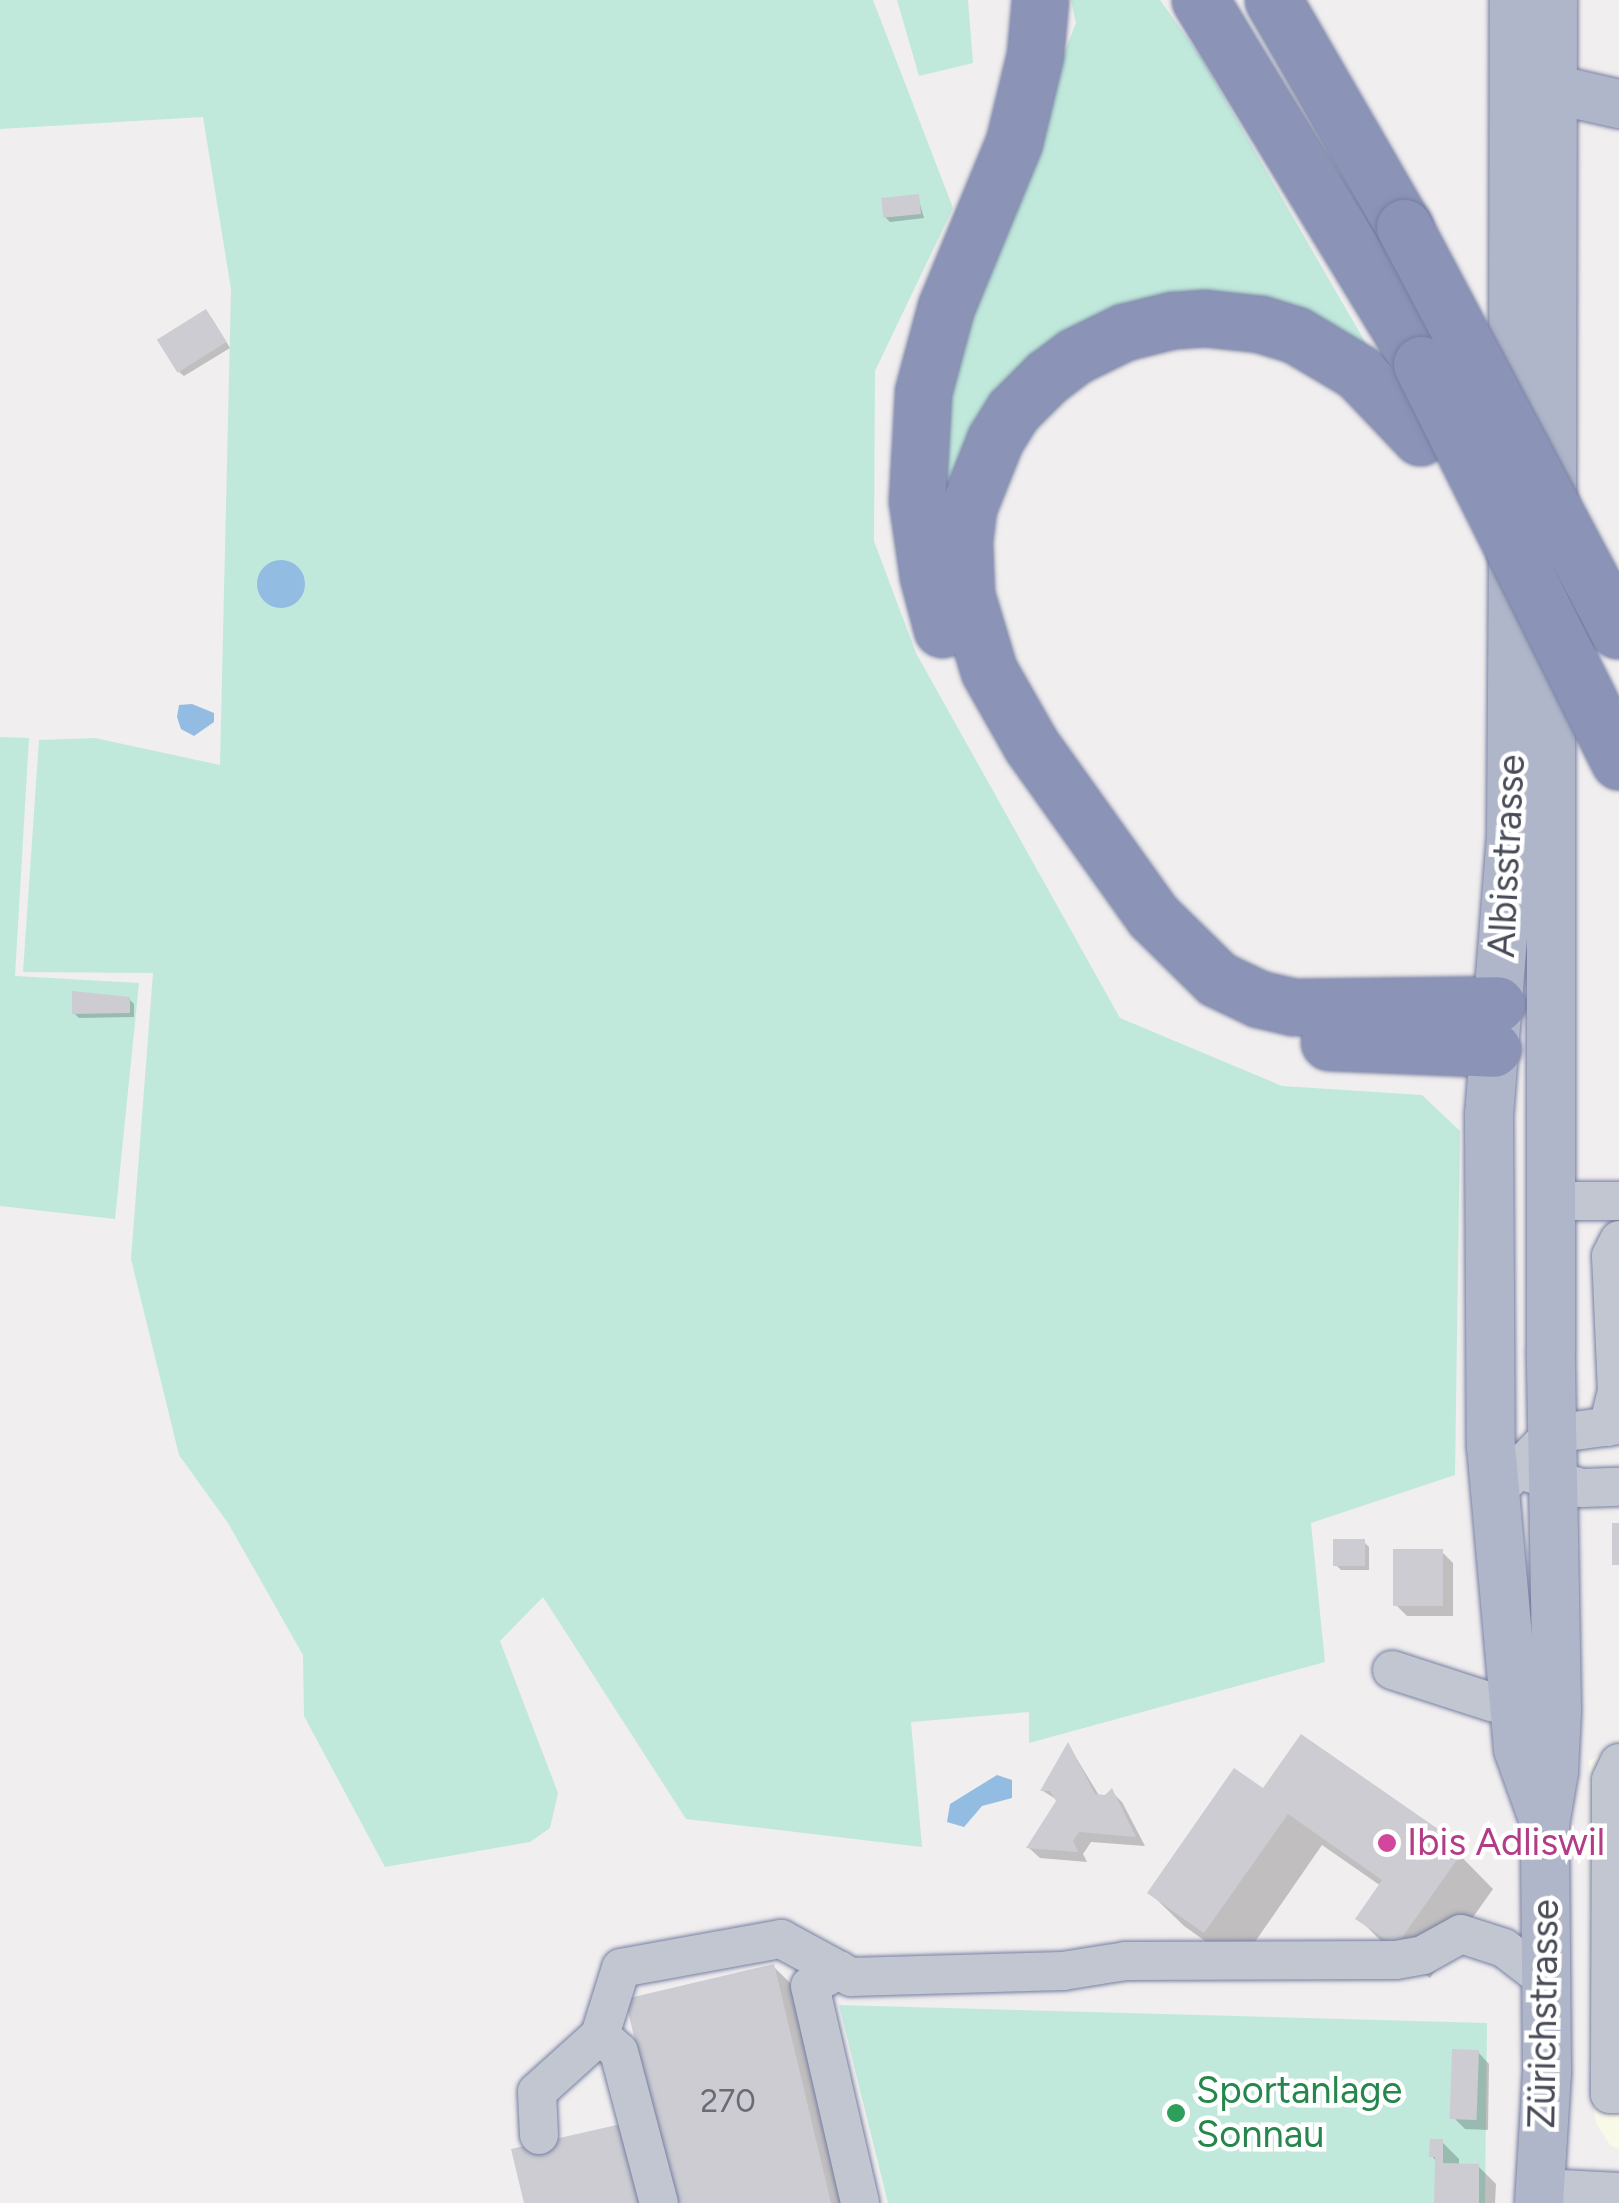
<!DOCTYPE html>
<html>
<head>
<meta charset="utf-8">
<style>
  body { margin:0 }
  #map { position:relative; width:1619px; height:2203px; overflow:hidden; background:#f0eeee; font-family:Figtree,sans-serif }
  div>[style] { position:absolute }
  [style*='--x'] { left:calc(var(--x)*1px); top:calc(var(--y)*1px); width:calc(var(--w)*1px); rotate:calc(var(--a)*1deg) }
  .commercial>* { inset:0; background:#f9f9e8 }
  .green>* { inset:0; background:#c0e9db }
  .water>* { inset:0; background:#92bce1 }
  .round { border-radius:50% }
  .shadow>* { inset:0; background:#0003 }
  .building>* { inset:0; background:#ccccd2; transform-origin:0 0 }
  .roads { filter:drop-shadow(0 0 2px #767fa2) drop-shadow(0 0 2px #767fa2) }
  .minor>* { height:38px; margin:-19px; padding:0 19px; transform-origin:19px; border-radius:19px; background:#c2c6d1 }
  .major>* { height:48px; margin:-24px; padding:0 24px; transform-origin:24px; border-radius:24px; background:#b0b6c9 }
  .highway>* { height:55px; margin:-27.5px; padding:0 27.5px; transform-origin:27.5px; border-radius:27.5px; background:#8b94b7 }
  .bridges { filter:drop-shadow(0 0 2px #767fa2) drop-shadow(0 0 2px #767fa2) }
  .highway-bridge>* { height:55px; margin:-27.5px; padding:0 27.5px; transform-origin:27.5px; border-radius:27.5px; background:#8b94b7 }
  .dots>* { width:28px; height:28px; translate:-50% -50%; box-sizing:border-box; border:5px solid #fff; border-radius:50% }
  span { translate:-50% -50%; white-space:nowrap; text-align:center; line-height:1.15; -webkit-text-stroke:9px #fff; paint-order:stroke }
  .number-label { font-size:32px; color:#696c76 }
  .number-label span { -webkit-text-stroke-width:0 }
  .street-label { font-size:38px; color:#484c58 }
  .hotel-label { font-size:38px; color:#b23c85 }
  .left { translate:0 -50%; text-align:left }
  .leisure-label { font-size:38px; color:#27864d }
</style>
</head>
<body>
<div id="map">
  <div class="commercial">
    <div style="clip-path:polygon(1619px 1747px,1619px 2149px,1610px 2145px,1596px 2123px,1588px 2059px,1589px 1760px)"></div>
  </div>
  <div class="green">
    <div style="clip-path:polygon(0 0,873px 0,953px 208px,875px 371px,874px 541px,916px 653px,1120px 1018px,1282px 1086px,1422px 1095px,1460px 1131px,1455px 1475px,1311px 1523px,1325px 1662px,1029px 1743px,1029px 1712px,911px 1722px,922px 1847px,686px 1819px,543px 1597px,500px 1641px,558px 1793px,550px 1828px,530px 1842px,385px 1867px,304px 1716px,303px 1655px,228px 1523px,179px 1455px,131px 1259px,153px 973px,23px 972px,39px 740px,95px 738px,220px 765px,231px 289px,203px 117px,0 129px)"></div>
    <div style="clip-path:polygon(897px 0,968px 0,973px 63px,919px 76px)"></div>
    <div style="clip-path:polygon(1071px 0,1160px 0,1200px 56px,1383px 373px,1110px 313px,945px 534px,944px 357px,1076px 23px)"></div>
    <div style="clip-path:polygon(0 737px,29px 738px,15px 976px,139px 983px,115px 1219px,0 1206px)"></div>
    <div style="clip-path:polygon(839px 2005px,1487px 2023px,1485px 2203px,888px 2203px)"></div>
  </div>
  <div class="water">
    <div class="round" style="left:257px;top:560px;width:48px;height:48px"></div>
    <div style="clip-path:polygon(192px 704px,214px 713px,214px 722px,194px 736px,181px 729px,177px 717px,179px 705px)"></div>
    <div style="clip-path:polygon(997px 1775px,1012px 1780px,1012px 1798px,982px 1806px,964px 1827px,947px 1822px,950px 1804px)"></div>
  </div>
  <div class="shadow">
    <div style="clip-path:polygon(918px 197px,924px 218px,890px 222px,885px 217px)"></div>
    <div style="clip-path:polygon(211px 317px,230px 348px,184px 376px,179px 372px)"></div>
    <div style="clip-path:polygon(129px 999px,134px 1004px,134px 1017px,79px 1018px,74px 1013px)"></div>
    <div style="clip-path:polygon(1364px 1542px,1369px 1547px,1369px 1570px,1341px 1570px,1336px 1565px)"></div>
    <div style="clip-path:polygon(1442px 1552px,1453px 1563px,1453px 1616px,1407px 1616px,1396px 1605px)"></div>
    <div style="clip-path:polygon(1069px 1746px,1100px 1797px,1112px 1792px,1122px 1802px,1145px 1846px,1091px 1842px,1083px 1854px,1087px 1862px,1040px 1858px,1029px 1848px,1059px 1801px,1043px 1791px)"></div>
    <div style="clip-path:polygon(1264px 1792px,1436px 1831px,1493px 1889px,1430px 1978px,1392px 1952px,1358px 1918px,1381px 1886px,1322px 1845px,1239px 1965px,1184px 1926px,1150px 1893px)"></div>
    <div style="clip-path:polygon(774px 1967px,797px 1990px,847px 2203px,676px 2203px)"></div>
    <div style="clip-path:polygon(1478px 2052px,1489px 2064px,1488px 2130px,1465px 2129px,1454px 2118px)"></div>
    <div style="clip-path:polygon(1442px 2142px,1459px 2159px,1459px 2166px,1478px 2166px,1496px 2184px,1495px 2203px,1437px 2203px,1437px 2162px,1432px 2156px)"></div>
  </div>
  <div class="building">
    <div style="left:919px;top:194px;width:20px;height:38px;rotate:84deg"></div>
    <div style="left:206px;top:309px;width:39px;height:58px;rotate:58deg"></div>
    <div style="clip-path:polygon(72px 991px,130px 997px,130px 1013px,72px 1014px)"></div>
    <div style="left:1612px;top:1523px;width:7px;height:42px"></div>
    <div style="left:1333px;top:1539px;width:32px;height:27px"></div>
    <div style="left:1393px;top:1549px;width:50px;height:57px"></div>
    <div style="clip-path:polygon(1301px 1734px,1438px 1829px,1434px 1835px,1461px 1854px,1396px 1946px,1355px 1919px,1382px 1880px,1288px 1814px,1204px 1933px,1147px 1893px,1234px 1768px,1263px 1788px)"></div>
    <div style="clip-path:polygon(1068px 1742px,1095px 1794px,1105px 1795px,1112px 1788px,1136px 1837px,1079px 1832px,1073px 1841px,1078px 1852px,1026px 1848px,1056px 1801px,1050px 1791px,1040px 1791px)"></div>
    <div style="clip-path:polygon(774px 1964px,831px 2203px,674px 2203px,625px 1999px)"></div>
    <div style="left:1452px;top:2049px;width:27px;height:70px;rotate:2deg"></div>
    <div style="clip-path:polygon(621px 2124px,640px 2203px,524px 2203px,511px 2149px)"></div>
    <div style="clip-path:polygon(1430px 2139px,1443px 2139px,1443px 2163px,1479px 2164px,1479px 2203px,1434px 2203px,1435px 2157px,1429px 2157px)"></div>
  </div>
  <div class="roads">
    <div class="minor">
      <div style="--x:1550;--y:1201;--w:69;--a:0"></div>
      <div style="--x:1608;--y:1427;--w:36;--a:-76"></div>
      <div style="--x:1617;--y:1392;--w:136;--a:-92.5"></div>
      <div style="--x:1611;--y:1256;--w:18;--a:-63"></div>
      <div style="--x:1529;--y:1473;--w:55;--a:15.8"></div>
      <div style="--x:1582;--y:1488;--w:37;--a:-2"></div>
      <div style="--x:1494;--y:1494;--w:83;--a:-46"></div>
      <div style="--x:1552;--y:1434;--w:68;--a:-7.7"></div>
      <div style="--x:1392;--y:1670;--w:107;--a:17.9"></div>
      <div style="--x:1619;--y:1763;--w:19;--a:115"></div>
      <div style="--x:1611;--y:1780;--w:314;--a:90.2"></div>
      <div style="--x:1610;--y:2094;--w:9;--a:0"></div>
      <div style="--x:839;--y:1970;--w:33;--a:151"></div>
      <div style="--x:810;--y:1986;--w:223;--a:77"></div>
      <div style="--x:600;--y:2035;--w:25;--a:42"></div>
      <div style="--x:619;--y:2052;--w:156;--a:75.2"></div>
      <div style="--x:539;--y:2135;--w:43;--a:-92.7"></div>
      <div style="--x:537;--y:2092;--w:85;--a:-42.1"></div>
      <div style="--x:600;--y:2035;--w:70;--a:-72.6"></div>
      <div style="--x:621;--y:1968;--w:163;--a:-10.3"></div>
      <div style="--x:781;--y:1939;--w:80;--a:28.5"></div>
      <div style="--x:851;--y:1977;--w:212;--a:-1.6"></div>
      <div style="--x:1063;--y:1971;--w:64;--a:-9"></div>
      <div style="--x:1126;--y:1961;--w:270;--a:-0.2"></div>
      <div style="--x:1396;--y:1960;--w:27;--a:-10"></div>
      <div style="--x:1423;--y:1955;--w:43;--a:-28.9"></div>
      <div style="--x:1461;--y:1934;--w:45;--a:18"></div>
      <div style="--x:1504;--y:1948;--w:54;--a:37.5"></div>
      <div style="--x:1541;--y:2188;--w:78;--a:2.9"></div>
    </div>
    <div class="major">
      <div style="--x:1524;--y:89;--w:29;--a:0"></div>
      <div style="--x:1553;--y:89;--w:68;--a:12.8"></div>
      <div style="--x:1513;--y:441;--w:441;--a:-89.9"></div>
      <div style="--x:1552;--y:511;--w:511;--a:-89.89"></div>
      <div style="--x:1513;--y:548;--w:288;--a:90.4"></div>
      <div style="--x:1511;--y:836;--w:279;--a:94.5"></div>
      <div style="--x:1489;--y:1114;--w:332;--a:89.7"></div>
      <div style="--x:1491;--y:1446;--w:304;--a:84.9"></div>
      <div style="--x:1518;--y:1749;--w:80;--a:70.2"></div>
      <div style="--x:1539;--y:2203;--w:130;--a:-86.5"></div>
      <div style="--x:1547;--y:2073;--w:249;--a:-90.5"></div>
      <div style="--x:1545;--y:1824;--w:53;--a:-80.2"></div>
      <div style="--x:1554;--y:1772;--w:62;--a:-87.2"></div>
      <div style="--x:1557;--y:1710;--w:360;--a:-91"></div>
      <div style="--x:1551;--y:1350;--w:727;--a:-90"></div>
    </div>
    <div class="highway">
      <div style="--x:1200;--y:0;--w:426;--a:58.7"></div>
      <div style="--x:1273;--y:0;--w:262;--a:60"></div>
      <div style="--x:1420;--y:437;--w:90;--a:-133.6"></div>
      <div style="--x:1358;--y:372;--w:72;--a:-149.2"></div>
      <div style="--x:1296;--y:335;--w:38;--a:-163"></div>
      <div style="--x:1260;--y:324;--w:55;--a:-173.8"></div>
      <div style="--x:1205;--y:318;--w:32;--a:176"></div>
      <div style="--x:1173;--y:320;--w:50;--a:166.2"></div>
      <div style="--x:1124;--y:332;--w:55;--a:153.9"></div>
      <div style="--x:1075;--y:356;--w:34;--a:143"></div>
      <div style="--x:1048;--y:376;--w:49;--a:135"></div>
      <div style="--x:1013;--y:411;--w:34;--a:122"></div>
      <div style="--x:995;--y:440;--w:73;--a:111.7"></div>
      <div style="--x:968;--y:508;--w:35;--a:97"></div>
      <div style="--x:964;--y:543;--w:52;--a:87.8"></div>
      <div style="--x:966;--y:595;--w:79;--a:73.2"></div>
      <div style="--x:989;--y:671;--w:85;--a:60.4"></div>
      <div style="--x:1031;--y:745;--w:210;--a:54.5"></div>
      <div style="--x:1153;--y:916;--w:90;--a:44.5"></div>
      <div style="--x:1217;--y:979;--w:47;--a:25.5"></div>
      <div style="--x:1259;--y:999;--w:36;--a:13"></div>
      <div style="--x:1294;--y:1007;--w:203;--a:-0.8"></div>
      <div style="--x:942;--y:629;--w:55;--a:-104.8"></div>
      <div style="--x:928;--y:576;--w:76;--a:-98.3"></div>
      <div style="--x:917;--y:501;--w:109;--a:-86.8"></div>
      <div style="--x:923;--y:392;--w:88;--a:-74.9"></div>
      <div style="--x:946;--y:307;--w:178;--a:-67.6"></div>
      <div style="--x:1014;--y:142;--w:89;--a:-76.4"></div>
      <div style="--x:1035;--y:55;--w:55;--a:-84.8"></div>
      <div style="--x:1329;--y:1042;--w:164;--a:2.4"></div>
    </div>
  </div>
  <div class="bridges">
    <div class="highway-bridge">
      <div style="--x:1404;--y:227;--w:456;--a:62.1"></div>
      <div style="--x:1421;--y:364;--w:444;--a:63.5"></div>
    </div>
  </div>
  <div class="dots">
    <div style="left:1387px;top:1843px;background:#d1479c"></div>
    <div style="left:1176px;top:2113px;background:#2e9e5b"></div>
  </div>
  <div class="number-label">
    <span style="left:728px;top:2101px">270</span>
  </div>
  <div class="street-label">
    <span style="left:1507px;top:856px;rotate:-87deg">Albisstrasse</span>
    <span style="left:1544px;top:2014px;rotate:-89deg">Zürichstrasse</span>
  </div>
  <div class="hotel-label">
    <span class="left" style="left:1407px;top:1843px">Ibis Adliswil</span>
  </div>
  <div class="leisure-label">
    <span class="left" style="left:1196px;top:2113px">Sportanlage<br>Sonnau</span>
  </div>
</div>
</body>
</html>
